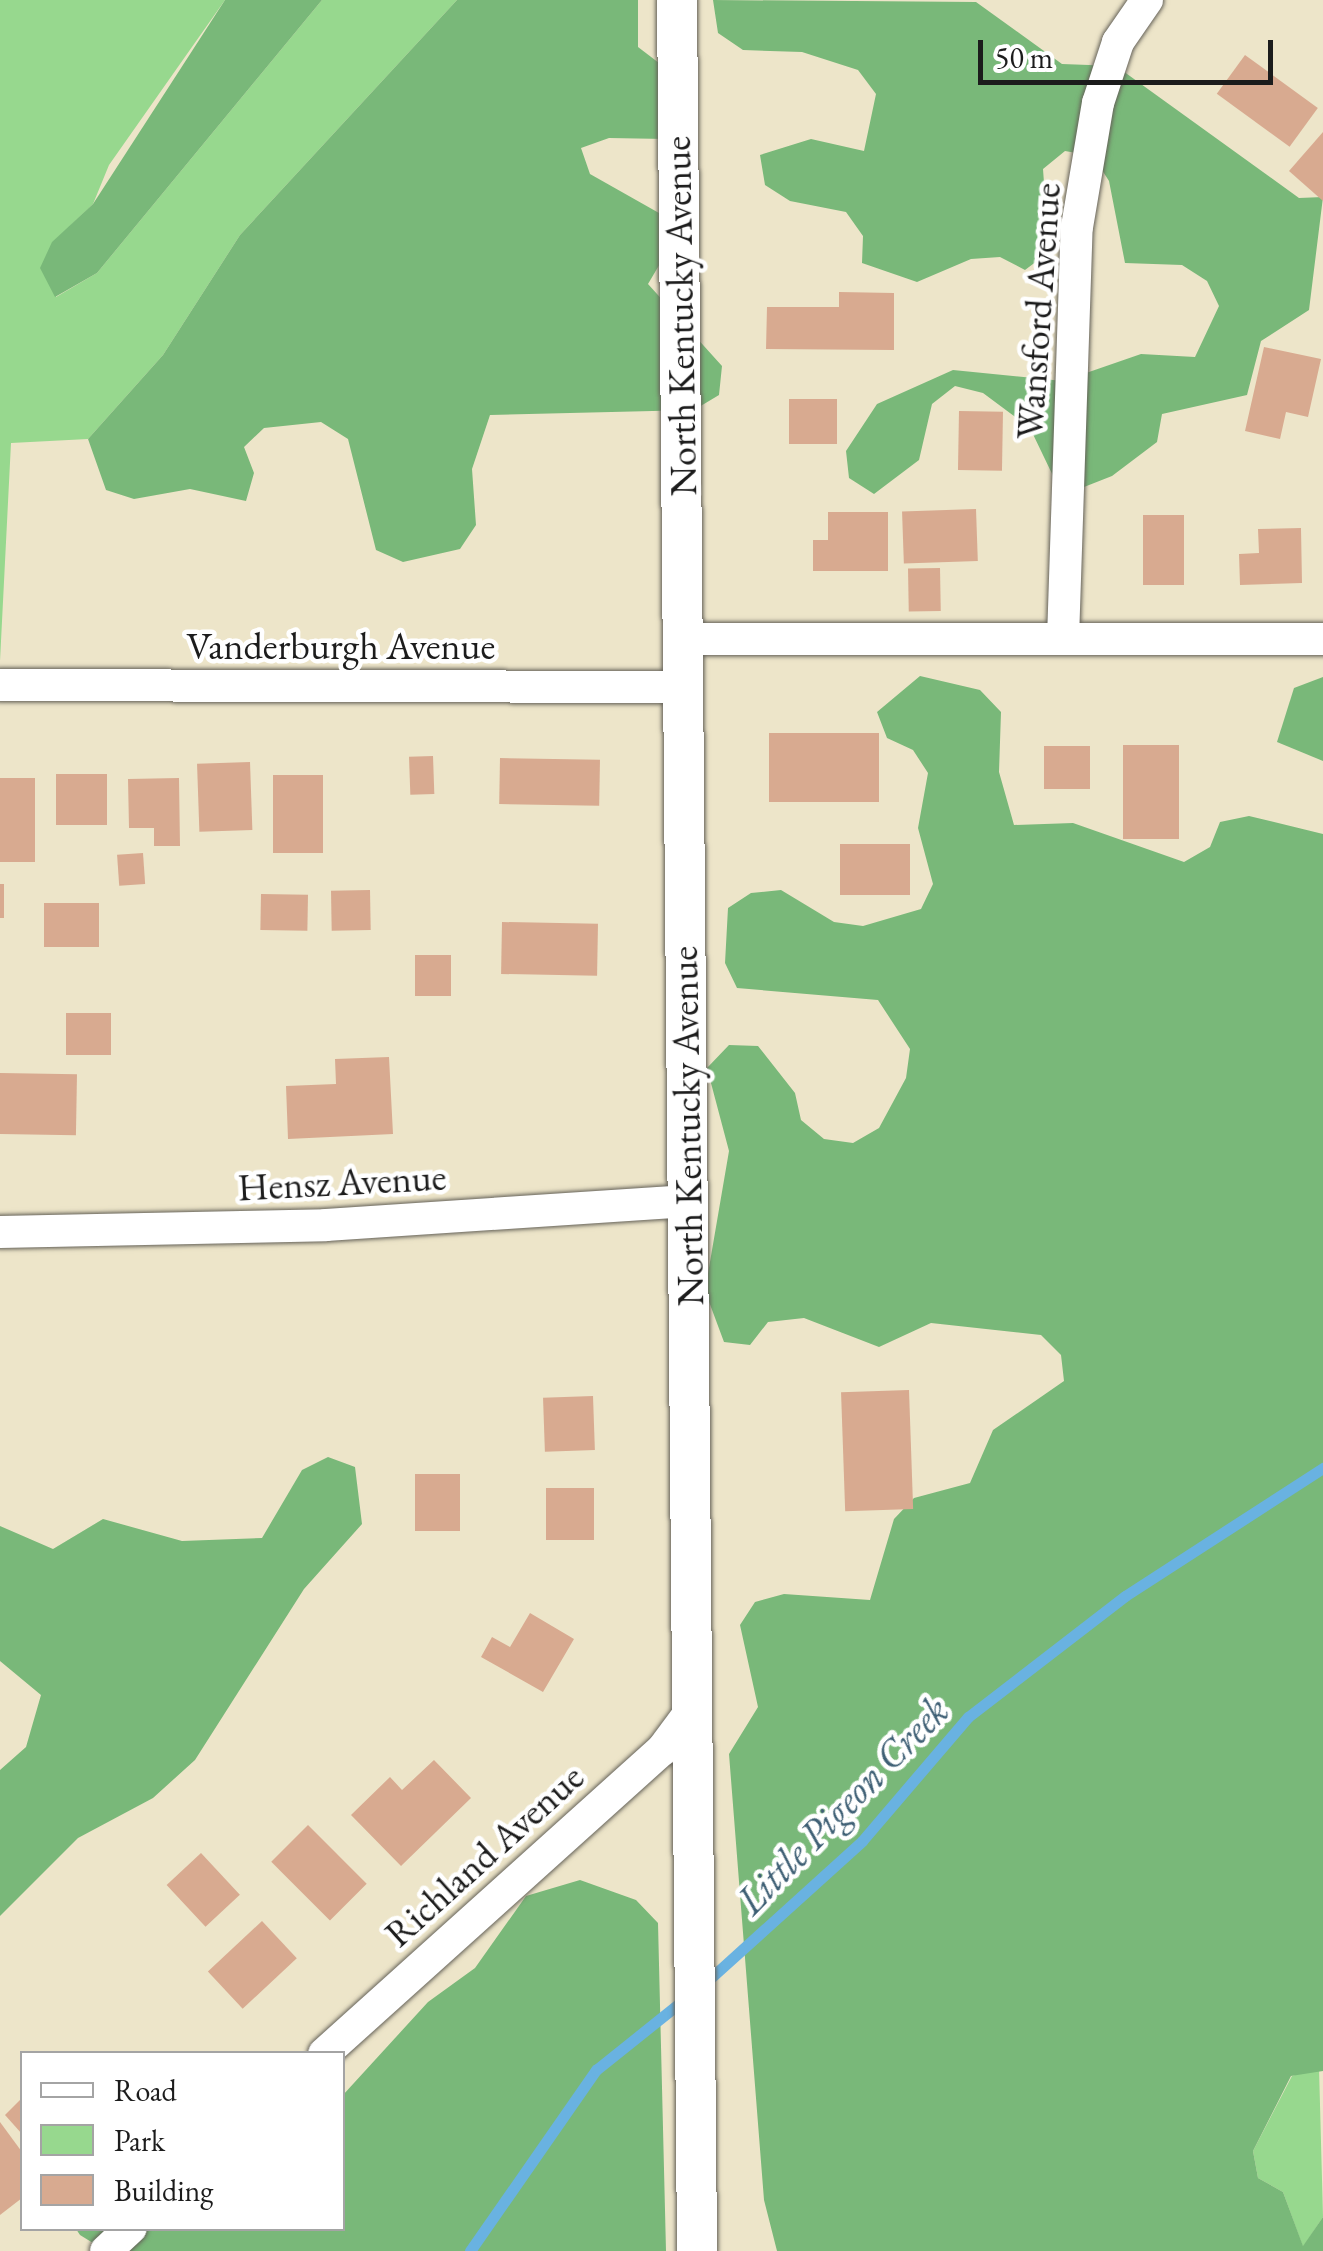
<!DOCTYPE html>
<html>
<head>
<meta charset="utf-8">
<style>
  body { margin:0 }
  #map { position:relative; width:1323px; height:2251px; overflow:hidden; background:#ede5c9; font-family:"EB Garamond",serif }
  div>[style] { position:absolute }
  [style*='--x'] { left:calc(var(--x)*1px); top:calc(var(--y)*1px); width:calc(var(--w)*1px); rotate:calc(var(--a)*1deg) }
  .green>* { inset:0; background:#97d88e }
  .forest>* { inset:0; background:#79b879 }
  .stream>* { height:11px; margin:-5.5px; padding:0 5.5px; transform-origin:5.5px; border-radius:5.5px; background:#69b2e1 }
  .building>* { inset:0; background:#d8aa90; transform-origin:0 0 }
  .roads { filter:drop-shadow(0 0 2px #656259) drop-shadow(0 0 2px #656259) }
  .minor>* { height:32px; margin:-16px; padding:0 16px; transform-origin:16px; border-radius:16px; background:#fff }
  .tertiary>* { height:40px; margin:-20px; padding:0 20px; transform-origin:20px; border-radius:20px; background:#fff }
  span { translate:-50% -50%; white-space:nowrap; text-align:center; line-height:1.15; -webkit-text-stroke:9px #fff; paint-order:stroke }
  .street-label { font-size:38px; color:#1c1c1c }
  .water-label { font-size:40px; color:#3f6075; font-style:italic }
  .legend { position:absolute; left:20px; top:2051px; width:325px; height:180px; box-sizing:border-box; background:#fff; border:2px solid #a4a4a4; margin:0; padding:12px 18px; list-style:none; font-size:30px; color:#1c1c1c }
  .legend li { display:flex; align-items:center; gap:20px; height:50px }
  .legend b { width:50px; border:2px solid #a4a4a4 }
  .scale { position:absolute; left:978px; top:40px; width:295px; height:45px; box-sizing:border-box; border:5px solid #1c1c1c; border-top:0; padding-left:12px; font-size:30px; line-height:35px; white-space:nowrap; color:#1c1c1c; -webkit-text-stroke:8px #fff; paint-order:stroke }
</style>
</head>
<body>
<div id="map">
  <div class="green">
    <div style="clip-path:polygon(0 0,225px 0,109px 165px,93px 204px,52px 243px,56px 297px,97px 273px,322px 0,457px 0,240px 235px,163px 355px,88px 439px,11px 443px,0 661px)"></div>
    <div style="clip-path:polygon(1319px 2067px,1323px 2217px,1303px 2247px,1283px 2192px,1258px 2178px,1253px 2151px,1292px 2076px)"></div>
  </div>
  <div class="forest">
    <div style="clip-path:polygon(225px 0,322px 0,97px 273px,55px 297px,40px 268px,52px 242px,93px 204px)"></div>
    <div style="clip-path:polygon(457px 0,638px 0,638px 47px,659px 63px,666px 139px,609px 138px,581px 148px,590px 174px,659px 213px,677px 235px,648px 284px,722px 366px,719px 395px,694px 410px,490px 415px,472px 469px,476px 525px,460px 549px,403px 562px,376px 550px,348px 439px,321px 422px,264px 428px,244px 447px,254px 473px,246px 501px,190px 489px,134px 499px,106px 490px,88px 439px,163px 355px,240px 235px)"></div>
    <div style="clip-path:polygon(713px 0,976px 2px,1062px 64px,1116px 66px,1299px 198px,1323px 197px,1309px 310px,1261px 341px,1247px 395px,1162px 414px,1157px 442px,1112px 476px,1084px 487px,1055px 480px,1030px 428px,983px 393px,955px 386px,932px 404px,919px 460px,874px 494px,849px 478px,846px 451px,877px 404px,953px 370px,1063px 381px,1141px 354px,1195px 357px,1219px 306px,1207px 281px,1182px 265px,1125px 263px,1109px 181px,1093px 156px,1065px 151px,1043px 169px,1049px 252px,1025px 270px,1000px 257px,971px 259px,917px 282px,862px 263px,863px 236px,846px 212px,790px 201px,765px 185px,760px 155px,811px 139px,864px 151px,876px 94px,858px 70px,802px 52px,743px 50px,718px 33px)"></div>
    <div style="clip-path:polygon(920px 676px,980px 690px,1001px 712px,999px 772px,1014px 825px,1073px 823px,1184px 862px,1210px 847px,1220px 822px,1249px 816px,1323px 834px,1323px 2071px,1291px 2076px,1253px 2151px,1258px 2178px,1283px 2192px,1303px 2246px,1323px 2217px,1323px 2251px,777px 2251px,764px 2200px,729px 1754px,758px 1707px,740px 1625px,755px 1602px,784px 1594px,870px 1600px,894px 1519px,914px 1498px,970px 1483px,993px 1430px,1064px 1381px,1061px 1355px,1041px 1335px,931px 1323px,879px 1347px,804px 1318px,768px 1322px,750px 1345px,724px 1342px,705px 1291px,729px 1151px,707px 1068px,729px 1045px,758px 1046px,795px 1093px,801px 1120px,824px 1139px,853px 1143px,879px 1128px,906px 1078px,910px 1049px,878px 1000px,737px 988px,725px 963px,728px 908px,751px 893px,781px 890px,834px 922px,863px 926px,921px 909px,933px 884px,918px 828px,928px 773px,913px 750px,887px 738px,877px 712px)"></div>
    <div style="clip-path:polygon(1323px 677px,1323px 761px,1277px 742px,1294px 688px)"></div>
    <div style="clip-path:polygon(328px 1457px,355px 1467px,362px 1524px,304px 1589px,195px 1760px,153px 1798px,78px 1838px,0 1916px,0 1770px,26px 1747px,41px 1695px,0 1661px,0 1526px,53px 1549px,103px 1519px,182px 1541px,262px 1538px,302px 1470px)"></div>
    <div style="clip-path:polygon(580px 1880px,636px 1900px,658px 1923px,666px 2251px,106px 2251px,80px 2235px,76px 2229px,342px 2228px,343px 2095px,428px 2002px,475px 1968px,526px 1896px)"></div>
  </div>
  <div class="stream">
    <div style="--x:704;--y:1984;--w:213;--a:-42.1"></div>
    <div style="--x:862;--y:1841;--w:163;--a:-49.5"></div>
    <div style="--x:968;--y:1717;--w:198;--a:-37.6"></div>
    <div style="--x:1125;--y:1596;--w:236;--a:-32.9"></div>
    <div style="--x:470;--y:2251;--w:221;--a:-55.2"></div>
    <div style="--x:596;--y:2070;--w:115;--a:-38.7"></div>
  </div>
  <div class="building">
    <div style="left:1245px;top:55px;width:90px;height:48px;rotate:36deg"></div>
    <div style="clip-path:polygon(1323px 132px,1323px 201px,1289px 171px)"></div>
    <div style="clip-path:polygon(839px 292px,894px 293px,894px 350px,766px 349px,767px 307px,839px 307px)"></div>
    <div style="clip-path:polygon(1264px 347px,1321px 359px,1308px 417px,1286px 412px,1280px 439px,1245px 431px)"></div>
    <div style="left:789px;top:399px;width:48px;height:45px"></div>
    <div style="left:959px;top:411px;width:44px;height:59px;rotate:1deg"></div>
    <div style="left:976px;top:509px;width:52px;height:74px;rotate:88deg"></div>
    <div style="clip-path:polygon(828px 512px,888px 512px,888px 571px,813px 571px,813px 540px,828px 540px)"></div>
    <div style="left:1143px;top:515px;width:41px;height:70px"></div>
    <div style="clip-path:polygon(1301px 528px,1302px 583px,1240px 585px,1239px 554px,1259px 553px,1258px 529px)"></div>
    <div style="left:940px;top:568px;width:43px;height:32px;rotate:89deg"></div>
    <div style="left:769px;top:733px;width:110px;height:69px"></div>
    <div style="left:1123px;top:745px;width:56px;height:94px"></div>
    <div style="left:1044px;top:746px;width:46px;height:43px"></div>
    <div style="left:433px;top:756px;width:38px;height:24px;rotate:88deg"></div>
    <div style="left:500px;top:758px;width:100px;height:46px;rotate:1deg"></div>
    <div style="left:250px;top:762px;width:68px;height:53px;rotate:88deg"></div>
    <div style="left:107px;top:774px;width:51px;height:51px;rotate:90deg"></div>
    <div style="left:273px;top:775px;width:50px;height:78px"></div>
    <div style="left:0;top:778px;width:35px;height:84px"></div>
    <div style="clip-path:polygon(179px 778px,180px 846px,154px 846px,154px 828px,129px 828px,128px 779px)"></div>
    <div style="left:840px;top:844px;width:70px;height:51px"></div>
    <div style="left:143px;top:853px;width:31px;height:26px;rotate:86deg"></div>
    <div style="left:0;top:884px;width:4px;height:34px"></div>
    <div style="left:370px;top:890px;width:40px;height:39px;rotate:89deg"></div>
    <div style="left:261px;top:894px;width:47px;height:36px;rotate:1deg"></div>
    <div style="left:44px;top:903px;width:55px;height:44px"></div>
    <div style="left:502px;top:922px;width:96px;height:52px;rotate:1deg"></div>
    <div style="left:415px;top:955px;width:36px;height:41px"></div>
    <div style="left:66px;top:1013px;width:45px;height:42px"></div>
    <div style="clip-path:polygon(389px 1057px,393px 1134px,288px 1139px,286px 1086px,336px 1084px,335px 1059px)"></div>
    <div style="left:0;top:1073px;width:77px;height:61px;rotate:1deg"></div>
    <div style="left:909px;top:1390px;width:119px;height:68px;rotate:88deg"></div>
    <div style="left:593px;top:1396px;width:54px;height:50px;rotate:88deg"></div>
    <div style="left:415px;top:1474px;width:45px;height:57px"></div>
    <div style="left:546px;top:1488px;width:48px;height:52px"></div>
    <div style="clip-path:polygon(530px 1613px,574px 1639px,543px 1692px,481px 1657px,492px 1637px,510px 1647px)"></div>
    <div style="clip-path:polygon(434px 1760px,471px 1798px,401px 1866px,351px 1815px,390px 1777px,402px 1790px)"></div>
    <div style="left:308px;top:1825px;width:83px;height:52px;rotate:45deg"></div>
    <div style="left:201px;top:1853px;width:57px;height:47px;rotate:47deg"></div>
    <div style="left:262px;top:1921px;width:51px;height:74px;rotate:47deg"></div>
    <div style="clip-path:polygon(22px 2098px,22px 2134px,5px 2115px)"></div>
    <div style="clip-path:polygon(0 2122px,22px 2152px,22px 2198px,0 2215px)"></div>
  </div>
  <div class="roads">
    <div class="minor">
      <div style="--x:683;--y:639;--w:640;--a:0"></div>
      <div style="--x:1063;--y:639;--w:412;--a:-88.1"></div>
      <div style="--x:1077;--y:227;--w:126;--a:-80.4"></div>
      <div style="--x:1098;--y:103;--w:64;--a:-71.8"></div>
      <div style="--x:1118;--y:42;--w:51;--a:-55.4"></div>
      <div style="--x:0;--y:685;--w:681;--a:0.17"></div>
      <div style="--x:0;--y:1232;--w:326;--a:-1.2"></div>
      <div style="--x:326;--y:1225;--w:363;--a:-3.8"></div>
      <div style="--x:324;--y:2054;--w:455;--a:-42"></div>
      <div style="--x:662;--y:1750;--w:49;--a:-53.4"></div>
      <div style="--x:106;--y:2251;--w:34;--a:-43"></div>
    </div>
    <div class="tertiary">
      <div style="--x:677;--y:0;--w:2251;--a:89.49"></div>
    </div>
  </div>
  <div class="street-label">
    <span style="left:1038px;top:311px;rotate:-86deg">Wansford Avenue</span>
    <span style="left:680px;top:316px;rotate:-91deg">North Kentucky Avenue</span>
    <span style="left:341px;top:646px">Vanderburgh Avenue</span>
    <span style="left:687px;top:1126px;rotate:-91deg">North Kentucky Avenue</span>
    <span style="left:342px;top:1182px;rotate:-3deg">Hensz Avenue</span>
    <span style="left:484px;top:1855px;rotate:-42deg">Richland Avenue</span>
  </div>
  <div class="water-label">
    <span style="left:842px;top:1805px;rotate:-46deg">Little Pigeon Creek</span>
  </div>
  <ul class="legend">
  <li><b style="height:12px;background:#fff"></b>Road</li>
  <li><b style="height:28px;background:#97d88e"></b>Park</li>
  <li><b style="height:28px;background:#d8aa90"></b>Building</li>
  </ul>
  <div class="scale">50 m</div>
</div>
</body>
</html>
